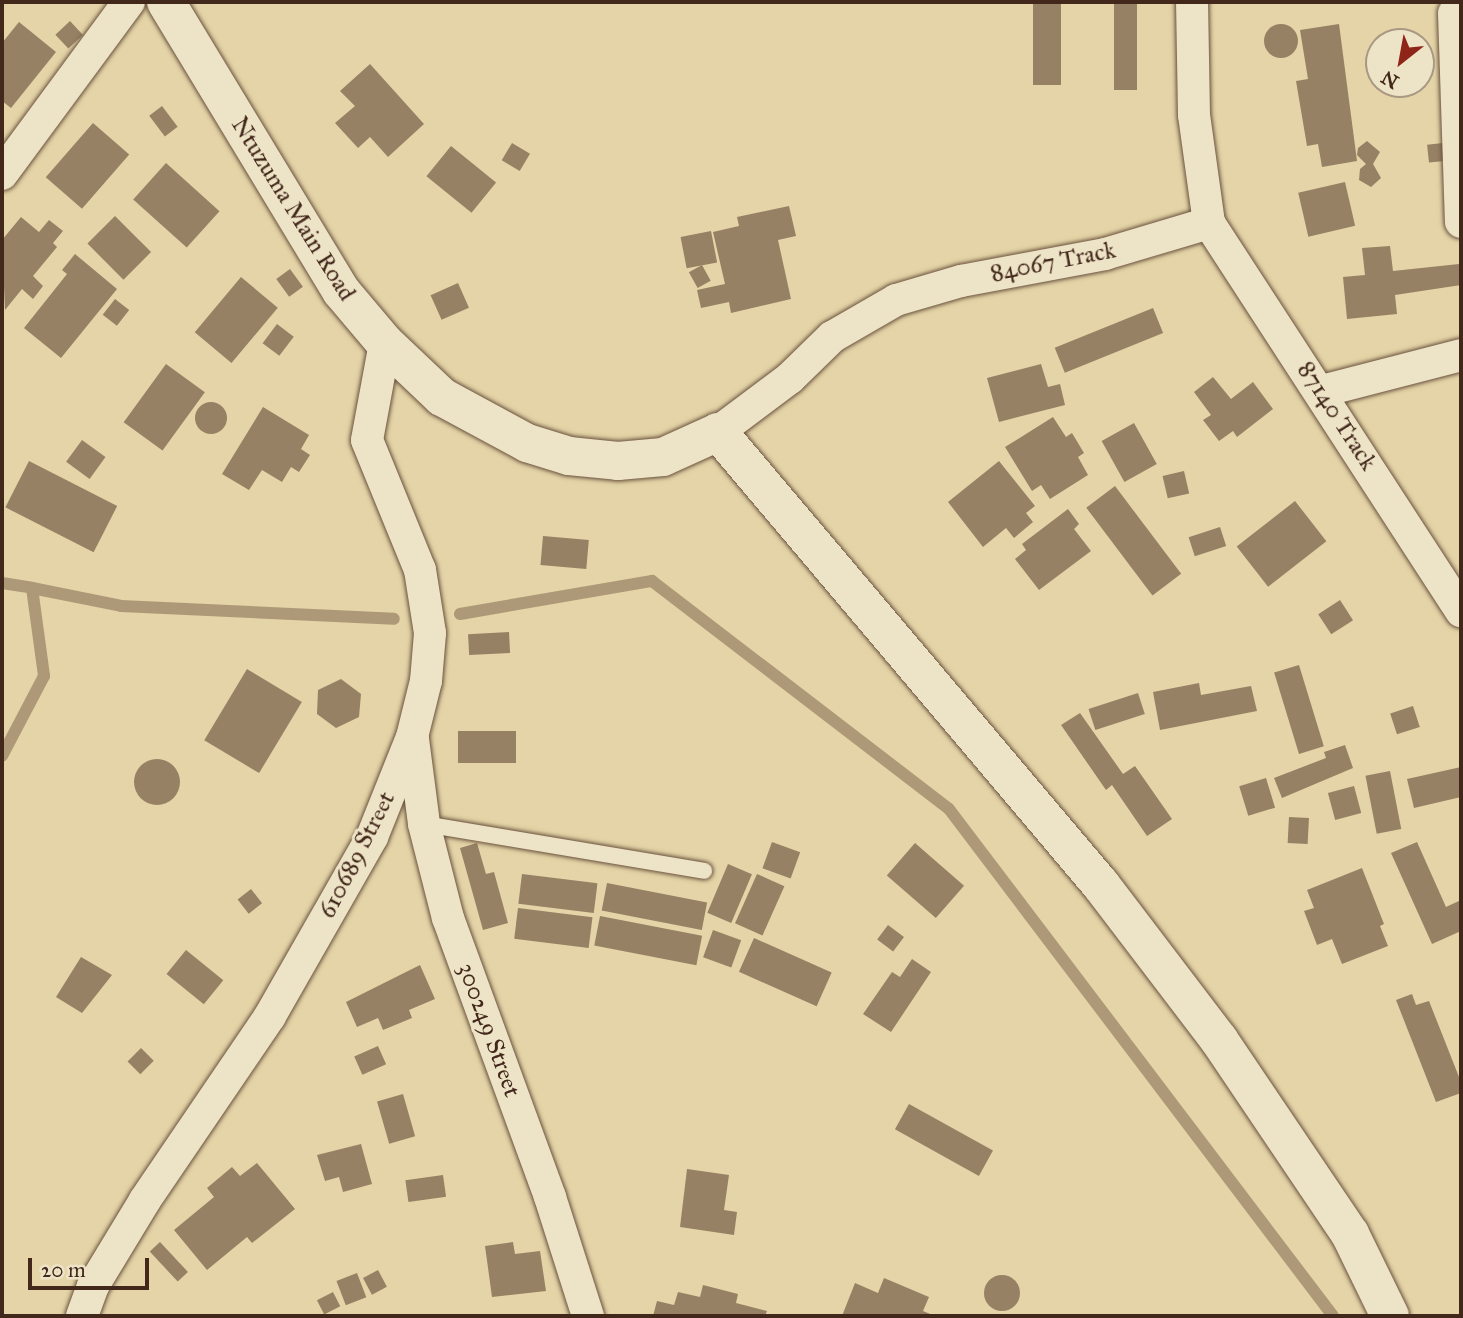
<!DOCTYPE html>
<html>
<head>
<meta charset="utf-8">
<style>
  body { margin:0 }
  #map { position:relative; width:1463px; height:1318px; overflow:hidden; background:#e4d4a7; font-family:"IM FELL Great Primer",serif }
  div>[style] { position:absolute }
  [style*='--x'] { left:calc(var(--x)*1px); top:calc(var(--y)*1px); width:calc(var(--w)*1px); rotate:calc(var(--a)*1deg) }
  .stream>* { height:12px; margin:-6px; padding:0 6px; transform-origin:6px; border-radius:6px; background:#ad9977 }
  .building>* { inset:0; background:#968164; transform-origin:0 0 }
  .round { border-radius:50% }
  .roads { filter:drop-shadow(0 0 2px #6a523e) drop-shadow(0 0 2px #6a523e) }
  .service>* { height:16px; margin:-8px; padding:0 8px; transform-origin:8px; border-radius:8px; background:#ede3c6 }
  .minor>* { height:32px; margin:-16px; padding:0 16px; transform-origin:16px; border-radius:16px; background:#ede3c6 }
  .secondary>* { height:38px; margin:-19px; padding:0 19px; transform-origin:19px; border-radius:19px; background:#ede3c6 }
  span { translate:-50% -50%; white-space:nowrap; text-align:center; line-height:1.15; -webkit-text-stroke:6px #ede3c6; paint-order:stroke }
  .street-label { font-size:24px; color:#42271b }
  .frame { position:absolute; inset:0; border:4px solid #42271b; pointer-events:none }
  .north { position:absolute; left:1365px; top:28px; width:70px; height:70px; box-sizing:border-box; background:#ede3c6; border:2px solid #a99882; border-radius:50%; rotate:211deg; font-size:19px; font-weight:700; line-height:28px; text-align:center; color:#42271b }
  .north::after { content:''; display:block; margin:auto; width:24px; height:32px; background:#8f2418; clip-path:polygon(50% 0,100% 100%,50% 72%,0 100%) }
  .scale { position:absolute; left:28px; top:1258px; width:121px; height:32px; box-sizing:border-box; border:4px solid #42271b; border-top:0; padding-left:9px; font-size:21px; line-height:24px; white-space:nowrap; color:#42271b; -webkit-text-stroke:5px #ede3c6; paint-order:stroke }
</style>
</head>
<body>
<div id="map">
  <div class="stream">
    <div style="--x:2;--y:583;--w:30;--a:9"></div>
    <div style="--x:32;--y:588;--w:89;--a:82.2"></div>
    <div style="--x:44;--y:676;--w:90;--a:117.7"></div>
    <div style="--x:32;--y:588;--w:91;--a:11.4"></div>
    <div style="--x:121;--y:606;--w:273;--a:2.7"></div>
    <div style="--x:460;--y:614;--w:195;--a:-9.8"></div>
    <div style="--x:652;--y:581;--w:374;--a:37.5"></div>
    <div style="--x:949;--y:809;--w:636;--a:52.86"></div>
  </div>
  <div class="building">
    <div style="left:1033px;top:2px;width:28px;height:83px"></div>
    <div style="left:1114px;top:2px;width:23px;height:88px"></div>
    <div style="left:70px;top:21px;width:19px;height:20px;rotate:47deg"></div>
    <div style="clip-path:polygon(19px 22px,56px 52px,11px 108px,2px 101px,2px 43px)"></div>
    <div style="clip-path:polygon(1339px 24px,1357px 161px,1322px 167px,1318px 144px,1307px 146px,1296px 81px,1308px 79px,1300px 30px)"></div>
    <div class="round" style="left:1264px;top:24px;width:34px;height:34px"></div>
    <div style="clip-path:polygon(370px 64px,424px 124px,388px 157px,370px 137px,358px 148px,335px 123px,355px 106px,340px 91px)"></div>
    <div style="left:162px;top:106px;width:26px;height:16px;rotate:53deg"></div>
    <div style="left:93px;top:123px;width:48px;height:72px;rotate:41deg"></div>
    <div style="clip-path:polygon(1367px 141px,1380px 152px,1373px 164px,1381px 178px,1371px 187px,1359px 180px,1360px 169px,1366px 164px,1357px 155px,1358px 148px)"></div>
    <div style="left:512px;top:143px;width:21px;height:20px;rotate:31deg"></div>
    <div style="left:1443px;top:143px;width:18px;height:16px;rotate:84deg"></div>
    <div style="left:451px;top:146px;width:58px;height:39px;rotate:39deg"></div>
    <div style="left:166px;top:163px;width:72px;height:49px;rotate:42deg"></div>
    <div style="left:1345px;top:182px;width:45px;height:48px;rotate:77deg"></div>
    <div style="clip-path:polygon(789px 206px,796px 236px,778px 240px,791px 299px,731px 313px,729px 302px,701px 308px,697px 290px,725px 284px,713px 232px,739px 226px,737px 217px)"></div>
    <div style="left:115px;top:216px;width:51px;height:39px;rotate:45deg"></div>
    <div style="clip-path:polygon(21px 217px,39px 232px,49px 220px,63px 231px,53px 243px,57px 247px,33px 276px,43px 286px,33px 299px,22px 289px,5px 310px,2px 240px)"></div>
    <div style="left:711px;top:231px;width:32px;height:31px;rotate:79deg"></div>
    <div style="clip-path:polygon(1390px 246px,1393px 271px,1459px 264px,1461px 285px,1395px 295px,1397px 314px,1347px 319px,1343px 277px,1365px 275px,1362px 248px)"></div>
    <div style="clip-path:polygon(75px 254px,117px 289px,61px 358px,24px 328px,67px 274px,62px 270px)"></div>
    <div style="left:702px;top:265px;width:18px;height:15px;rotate:61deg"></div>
    <div style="left:290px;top:269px;width:22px;height:17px;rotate:54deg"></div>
    <div style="left:241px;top:277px;width:48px;height:72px;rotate:40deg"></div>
    <div style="left:458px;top:283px;width:27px;height:30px;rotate:66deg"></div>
    <div style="left:115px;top:299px;width:18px;height:20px;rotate:38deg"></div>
    <div style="left:1153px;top:308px;width:27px;height:106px;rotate:68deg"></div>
    <div style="left:277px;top:324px;width:21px;height:24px;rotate:37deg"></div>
    <div style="left:166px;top:364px;width:48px;height:72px;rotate:36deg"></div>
    <div style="clip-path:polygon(1041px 364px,1048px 387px,1060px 384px,1065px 405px,999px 422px,987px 378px)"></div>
    <div style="clip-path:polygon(1213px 377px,1231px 399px,1253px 382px,1273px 409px,1237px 437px,1233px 431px,1219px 441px,1203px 420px,1211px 415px,1194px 392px)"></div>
    <div class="round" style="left:195px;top:402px;width:32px;height:32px"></div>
    <div style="clip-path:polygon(263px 407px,309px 435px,301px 449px,310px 455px,299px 472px,291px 467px,282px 482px,262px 470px,249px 490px,222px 474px)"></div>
    <div style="clip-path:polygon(1053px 417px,1066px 437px,1072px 433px,1084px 453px,1078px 457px,1088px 475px,1050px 499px,1041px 485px,1032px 491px,1005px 447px)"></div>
    <div style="left:1134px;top:423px;width:47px;height:37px;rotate:61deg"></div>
    <div style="left:82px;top:440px;width:29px;height:27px;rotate:36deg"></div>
    <div style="left:29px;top:461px;width:99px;height:52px;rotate:27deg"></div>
    <div style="clip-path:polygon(999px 461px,1035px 506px,1026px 513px,1033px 522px,1014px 538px,1006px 528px,983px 547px,948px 502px)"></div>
    <div style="left:1184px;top:471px;width:23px;height:22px;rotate:77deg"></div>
    <div style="left:1115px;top:486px;width:110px;height:36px;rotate:53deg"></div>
    <div style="left:1295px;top:501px;width:51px;height:74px;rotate:52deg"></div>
    <div style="clip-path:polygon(1068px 509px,1079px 524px,1074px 529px,1091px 551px,1039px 590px,1015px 559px,1026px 550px,1022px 544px)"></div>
    <div style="left:1220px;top:527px;width:20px;height:33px;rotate:72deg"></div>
    <div style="left:543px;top:536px;width:46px;height:29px;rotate:5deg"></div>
    <div style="left:1340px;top:600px;width:24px;height:26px;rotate:57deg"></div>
    <div style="left:509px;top:632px;width:21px;height:41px;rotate:87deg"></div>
    <div style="left:1299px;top:665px;width:85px;height:26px;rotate:73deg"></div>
    <div style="left:247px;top:669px;width:64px;height:83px;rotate:31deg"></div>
    <div style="clip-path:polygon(341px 679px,361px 694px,359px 717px,336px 728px,317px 714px,318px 690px)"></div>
    <div style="clip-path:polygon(1199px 683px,1201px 695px,1251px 686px,1257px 711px,1160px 730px,1153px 692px)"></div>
    <div style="left:1138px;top:693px;width:22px;height:52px;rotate:72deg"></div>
    <div style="left:1413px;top:706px;width:22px;height:24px;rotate:72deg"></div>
    <div style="clip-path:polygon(1080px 713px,1123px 774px,1135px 766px,1172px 819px,1147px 836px,1112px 785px,1106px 790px,1061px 725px)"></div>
    <div style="left:458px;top:731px;width:58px;height:32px"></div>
    <div style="clip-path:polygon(1345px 745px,1353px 768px,1282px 798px,1274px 778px,1326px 758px,1324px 752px)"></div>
    <div class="round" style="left:134px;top:759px;width:46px;height:46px"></div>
    <div style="clip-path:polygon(1461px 767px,1461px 797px,1414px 808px,1407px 779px)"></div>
    <div style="left:1390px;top:771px;width:59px;height:25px;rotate:79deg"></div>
    <div style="left:1266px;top:778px;width:31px;height:28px;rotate:73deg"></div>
    <div style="left:1354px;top:786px;width:28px;height:27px;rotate:75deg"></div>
    <div style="left:1289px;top:817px;width:20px;height:26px;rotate:3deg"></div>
    <div style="left:772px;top:842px;width:30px;height:28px;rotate:20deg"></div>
    <div style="clip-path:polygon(1417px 842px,1446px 907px,1461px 900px,1461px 931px,1432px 944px,1391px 853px)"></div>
    <div style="clip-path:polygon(477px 843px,486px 874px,494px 872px,508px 923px,483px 930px,460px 848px)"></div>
    <div style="left:915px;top:843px;width:65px;height:43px;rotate:41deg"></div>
    <div style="left:728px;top:864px;width:26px;height:53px;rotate:23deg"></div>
    <div style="clip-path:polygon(1362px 868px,1384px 924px,1380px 926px,1388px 946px,1342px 964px,1332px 939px,1317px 945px,1304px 911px,1314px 908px,1307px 890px)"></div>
    <div style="left:522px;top:874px;width:76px;height:30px;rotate:7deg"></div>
    <div style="left:757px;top:874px;width:30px;height:54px;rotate:24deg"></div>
    <div style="left:607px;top:883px;width:102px;height:28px;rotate:11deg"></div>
    <div style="left:251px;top:889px;width:18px;height:17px;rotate:52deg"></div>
    <div style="left:518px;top:908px;width:75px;height:31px;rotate:7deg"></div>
    <div style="left:600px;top:916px;width:104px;height:30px;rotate:11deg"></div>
    <div style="left:888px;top:925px;width:20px;height:18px;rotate:37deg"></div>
    <div style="left:713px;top:930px;width:30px;height:29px;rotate:20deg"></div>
    <div style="left:754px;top:938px;width:85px;height:37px;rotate:24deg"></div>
    <div style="left:186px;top:950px;width:48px;height:31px;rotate:39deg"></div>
    <div style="clip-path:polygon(81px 957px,112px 975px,82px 1013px,56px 997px)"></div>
    <div style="clip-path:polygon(912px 959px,931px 972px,891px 1032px,863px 1014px,892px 972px,900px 977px)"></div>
    <div style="clip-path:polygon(420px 965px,435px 999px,409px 1010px,412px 1018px,383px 1030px,378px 1018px,357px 1027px,346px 1002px)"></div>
    <div style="clip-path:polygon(1412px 994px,1416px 1005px,1429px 1001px,1461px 1082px,1461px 1093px,1436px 1102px,1396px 1000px)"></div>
    <div style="left:378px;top:1046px;width:20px;height:26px;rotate:66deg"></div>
    <div style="left:141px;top:1048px;width:18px;height:19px;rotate:45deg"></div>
    <div style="left:403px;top:1094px;width:44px;height:27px;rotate:74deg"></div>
    <div style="left:909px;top:1104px;width:96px;height:29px;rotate:29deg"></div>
    <div style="clip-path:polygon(361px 1144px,372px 1184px,343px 1192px,339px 1177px,325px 1181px,317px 1155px)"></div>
    <div style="clip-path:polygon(257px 1163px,295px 1209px,252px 1243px,247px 1237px,207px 1270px,174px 1230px,214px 1197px,207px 1188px,232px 1167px,240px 1176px)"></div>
    <div style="clip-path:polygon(687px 1169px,729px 1175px,724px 1210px,737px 1212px,734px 1235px,680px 1227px)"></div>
    <div style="left:443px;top:1175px;width:22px;height:38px;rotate:82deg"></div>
    <div style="left:160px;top:1242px;width:41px;height:14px;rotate:47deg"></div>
    <div style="clip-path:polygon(513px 1242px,515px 1254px,540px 1251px,546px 1291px,492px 1297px,485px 1246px)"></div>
    <div style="left:378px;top:1270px;width:19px;height:17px;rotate:62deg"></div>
    <div style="left:357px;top:1273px;width:26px;height:22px;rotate:69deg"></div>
    <div class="round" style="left:984px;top:1275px;width:36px;height:36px"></div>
    <div style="clip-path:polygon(884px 1278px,929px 1297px,923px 1311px,935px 1316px,842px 1316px,855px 1283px,878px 1293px)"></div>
    <div style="clip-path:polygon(703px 1285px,738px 1294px,736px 1303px,767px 1311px,765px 1316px,653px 1316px,657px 1301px,674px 1305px,678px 1292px,700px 1297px)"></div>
    <div style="left:333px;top:1292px;width:16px;height:18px;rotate:63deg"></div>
  </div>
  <div class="roads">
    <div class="service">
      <div style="--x:424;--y:824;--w:284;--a:9.5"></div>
    </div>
    <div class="minor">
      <div style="--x:1454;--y:13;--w:209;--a:88.1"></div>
      <div style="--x:2;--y:174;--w:214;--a:-53.6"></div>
      <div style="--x:1209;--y:223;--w:463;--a:57"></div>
      <div style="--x:1322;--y:391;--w:144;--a:-14.5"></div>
      <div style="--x:718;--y:432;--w:90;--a:-36.9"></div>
      <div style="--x:790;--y:378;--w:59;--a:-44.3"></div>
      <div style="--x:832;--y:337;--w:74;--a:-30"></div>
      <div style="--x:896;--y:300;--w:68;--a:-16.3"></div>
      <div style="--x:961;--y:281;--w:147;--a:-10.6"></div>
      <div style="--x:1105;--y:254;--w:109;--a:-16.6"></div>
      <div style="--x:1209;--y:223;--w:109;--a:-97.9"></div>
      <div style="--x:1194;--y:115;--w:113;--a:-91"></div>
      <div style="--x:413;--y:739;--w:86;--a:82.6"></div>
      <div style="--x:424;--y:824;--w:97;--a:75.7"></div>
      <div style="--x:448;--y:918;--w:297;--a:69.9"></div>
      <div style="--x:550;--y:1197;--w:125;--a:72.3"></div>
      <div style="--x:82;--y:1316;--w:32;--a:-70"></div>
      <div style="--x:93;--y:1286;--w:100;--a:-58.8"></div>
      <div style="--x:145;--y:1200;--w:222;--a:-55.8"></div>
      <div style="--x:270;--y:1016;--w:206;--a:-60.3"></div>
      <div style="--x:372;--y:837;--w:108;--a:-68.2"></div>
      <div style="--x:412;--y:737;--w:58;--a:-76"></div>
      <div style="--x:426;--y:681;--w:48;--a:-85.2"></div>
      <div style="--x:430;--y:633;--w:64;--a:-99"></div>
      <div style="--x:420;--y:570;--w:140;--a:-112.2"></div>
      <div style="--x:367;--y:440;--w:99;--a:-79.5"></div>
    </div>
    <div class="secondary">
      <div style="--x:166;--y:2;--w:338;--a:58.8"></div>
      <div style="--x:341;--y:291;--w:68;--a:49.8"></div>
      <div style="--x:385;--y:343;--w:79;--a:43.5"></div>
      <div style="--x:442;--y:397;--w:97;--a:28.4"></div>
      <div style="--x:527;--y:443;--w:44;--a:17.2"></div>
      <div style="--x:569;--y:456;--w:49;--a:5.8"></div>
      <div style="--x:618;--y:461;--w:45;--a:-5.1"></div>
      <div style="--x:663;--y:457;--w:60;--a:-24.4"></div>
      <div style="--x:718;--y:432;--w:593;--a:49.79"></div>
      <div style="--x:1101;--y:885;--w:195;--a:52.7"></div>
      <div style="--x:1219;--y:1040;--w:234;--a:56"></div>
      <div style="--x:1350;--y:1234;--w:91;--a:64"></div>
    </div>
  </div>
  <div class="street-label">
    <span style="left:293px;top:209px;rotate:58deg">Ntuzuma Main Road</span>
    <span style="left:1053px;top:262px;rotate:-11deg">84067 Track</span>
    <span style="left:1337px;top:416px;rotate:57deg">87140 Track</span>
    <span style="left:357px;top:855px;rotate:-63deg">610689 Street</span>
    <span style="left:489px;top:1030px;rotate:70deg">300249 Street</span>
  </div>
  <div class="frame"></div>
  <div class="north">N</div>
  <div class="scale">20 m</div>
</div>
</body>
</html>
